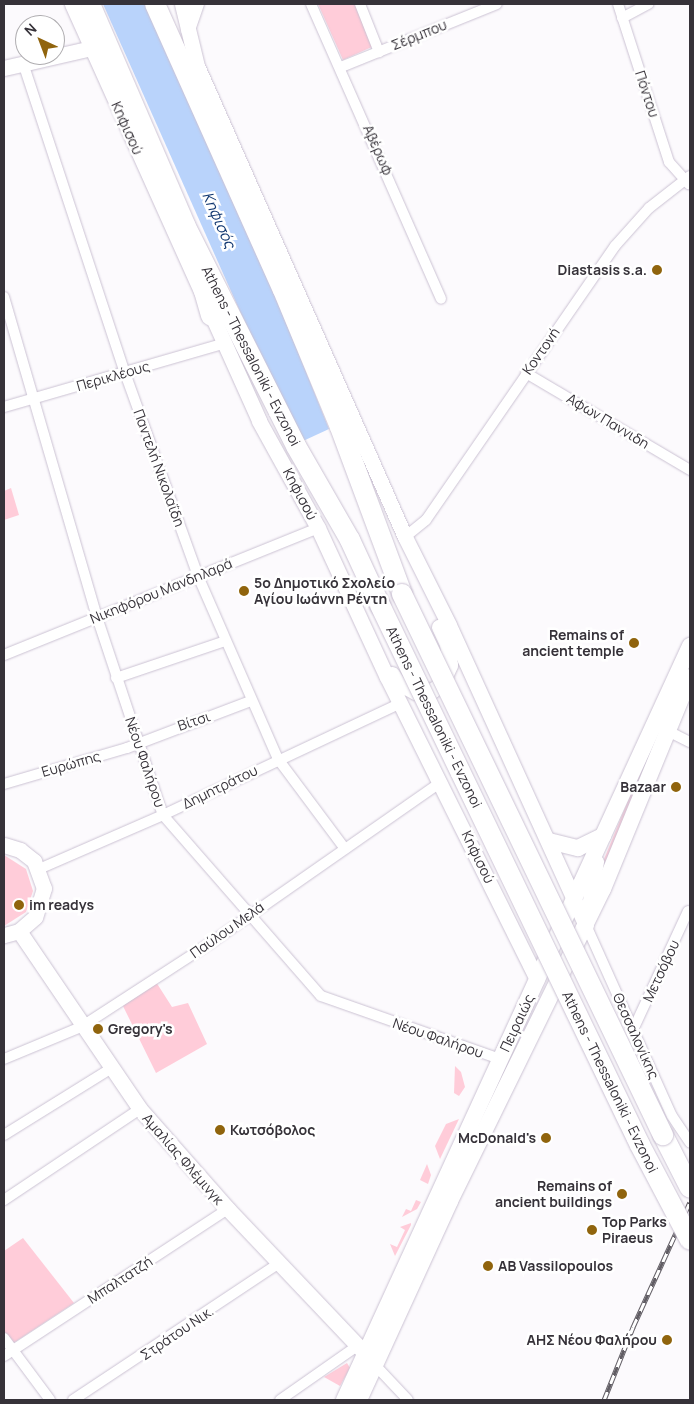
<!DOCTYPE html>
<html>
<head>
<meta charset="utf-8">
<style>
  body { margin:0 }
  #map { position:relative; width:694px; height:1404px; overflow:hidden; background:#fcfafd; font-family:Manrope,sans-serif }
  div>[style] { position:absolute }
  [style*='--x'] { left:calc(var(--x)*1px); top:calc(var(--y)*1px); width:calc(var(--w)*1px); rotate:calc(var(--a)*1deg) }
  .green>* { inset:0; background:#ffccd9 }
  .water>* { inset:0; background:#b9d3fb }
  .roads { filter:drop-shadow(0 0 1px #cbc2d3) drop-shadow(0 0 1px #cbc2d3) }
  .minor>* { height:10px; margin:-5px; padding:0 5px; transform-origin:5px; border-radius:5px; background:#fff }
  .tertiary>* { height:14px; margin:-7px; padding:0 7px; transform-origin:7px; border-radius:7px; background:#fff }
  .secondary>* { height:15px; margin:-7.5px; padding:0 7.5px; transform-origin:7.5px; border-radius:7.5px; background:#fff }
  .primary>* { height:16px; margin:-8px; padding:0 8px; transform-origin:8px; border-radius:8px; background:#fff }
  .motorway>* { height:20px; margin:-10px; padding:0 10px; transform-origin:10px; border-radius:10px; background:#fff }
  .rail>* { height:5px; margin-top:-2.5px; transform-origin:0; background:repeating-linear-gradient(90deg,#fff 0 9px,#615d64 0 18px); box-sizing:border-box; border-block:1px solid #615d64 }
  .bridges { filter:drop-shadow(0 0 1px #cbc2d3) drop-shadow(0 0 1px #cbc2d3) }
  .motorway-bridge>* { height:20px; margin:-10px; padding:0 10px; transform-origin:10px; border-radius:10px; background:#fff }
  .dots>* { width:14px; height:14px; translate:-50% -50%; box-sizing:border-box; border:2px solid #fff; border-radius:50% }
  span { translate:-50% -50%; white-space:nowrap; text-align:center; line-height:1.15; -webkit-text-stroke:5px #fff; paint-order:stroke }
  .street-label { font-size:14px; color:#363239 }
  .poi-label { font-size:14px; color:#363239; font-weight:700 }
  .right { translate:-100% -50%; text-align:right }
  .left { translate:0 -50%; text-align:left }
  .water-label { font-size:15px; color:#133972; font-style:italic }
  .frame { position:absolute; inset:0; border:5px solid #363239; pointer-events:none }
  .north { position:absolute; left:15px; top:15px; width:50px; height:50px; box-sizing:border-box; background:#fff; border:1px solid #afadb0; border-radius:50%; rotate:317deg; font-size:14px; font-weight:700; line-height:20px; text-align:center; color:#363239 }
  .north::after { content:''; display:block; margin:auto; width:18px; height:22px; background:#90640d; clip-path:polygon(50% 0,100% 100%,50% 72%,0 100%) }
</style>
</head>
<body>
<div id="map">
  <div class="green">
    <div style="clip-path:polygon(318px 4px,357px 4px,374px 46px,343px 60px)"></div>
    <div style="clip-path:polygon(11px 488px,19px 515px,4px 520px,4px 491px)"></div>
    <div style="clip-path:polygon(646px 757px,635px 798px,606px 870px,595px 881px)"></div>
    <div style="clip-path:polygon(4px 855px,26px 869px,33px 891px,26px 912px,4px 926px)"></div>
    <div style="clip-path:polygon(156px 982px,172px 1007px,188px 1003px,207px 1044px,156px 1073px,122px 1004px)"></div>
    <div style="clip-path:polygon(455px 1066px,461px 1072px,465px 1087px,459px 1096px,454px 1093px)"></div>
    <div style="clip-path:polygon(459px 1119px,440px 1159px,435px 1146px,446px 1124px)"></div>
    <div style="clip-path:polygon(427px 1164px,431px 1175px,428px 1184px,420px 1180px)"></div>
    <div style="clip-path:polygon(416px 1200px,421px 1202px,417px 1209px,402px 1217px,406px 1209px,411px 1211px)"></div>
    <div style="clip-path:polygon(411px 1223px,411px 1225px,395px 1256px,390px 1244px,397px 1247px,405px 1230px,400px 1227px)"></div>
    <div style="clip-path:polygon(23px 1238px,74px 1303px,12px 1344px,4px 1333px,4px 1251px)"></div>
    <div style="clip-path:polygon(347px 1363px,350px 1368px,340px 1386px,324px 1377px)"></div>
  </div>
  <div class="water">
    <div style="clip-path:polygon(103px 4px,145px 4px,280px 307px,329px 429px,303px 441px,275px 390px)"></div>
  </div>
  <div class="roads">
    <div class="minor">
      <div style="--x:311;--y:4;--w:322;--a:66.2"></div>
      <div style="--x:360;--y:4;--w:52;--a:68.4"></div>
      <div style="--x:618;--y:4;--w:166;--a:72.1"></div>
      <div style="--x:669;--y:162;--w:30;--a:48"></div>
      <div style="--x:622;--y:18;--w:30;--a:-28"></div>
      <div style="--x:23;--y:63;--w:326;--a:71.8"></div>
      <div style="--x:125;--y:373;--w:216;--a:70.2"></div>
      <div style="--x:198;--y:576;--w:200;--a:66.4"></div>
      <div style="--x:278;--y:759;--w:112;--a:53.3"></div>
      <div style="--x:341;--y:67;--w:168;--a:-22"></div>
      <div style="--x:4;--y:297;--w:333;--a:73.8"></div>
      <div style="--x:97;--y:617;--w:209;--a:71.6"></div>
      <div style="--x:163;--y:815;--w:240;--a:48.9"></div>
      <div style="--x:321;--y:996;--w:190;--a:19.4"></div>
      <div style="--x:526;--y:373;--w:191;--a:30.6"></div>
      <div style="--x:4;--y:407;--w:227;--a:-16.1"></div>
      <div style="--x:405;--y:537;--w:27;--a:-39"></div>
      <div style="--x:426;--y:520;--w:333;--a:-55.4"></div>
      <div style="--x:615;--y:246;--w:51;--a:-48.2"></div>
      <div style="--x:649;--y:208;--w:52;--a:-38"></div>
      <div style="--x:4;--y:655;--w:339;--a:-22"></div>
      <div style="--x:116;--y:678;--w:115;--a:-18.7"></div>
      <div style="--x:666;--y:730;--w:27;--a:27"></div>
      <div style="--x:4;--y:784;--w:128;--a:-16.3"></div>
      <div style="--x:127;--y:748;--w:133;--a:-20.8"></div>
      <div style="--x:39;--y:869;--w:135;--a:-23.5"></div>
      <div style="--x:163;--y:815;--w:263;--a:-25.2"></div>
      <div style="--x:586;--y:925;--w:209;--a:65.8"></div>
      <div style="--x:672;--y:1116;--w:32;--a:56"></div>
      <div style="--x:633;--y:1030;--w:131;--a:-65.2"></div>
      <div style="--x:4;--y:1059;--w:83;--a:-22.6"></div>
      <div style="--x:81;--y:1027;--w:153;--a:-33"></div>
      <div style="--x:209;--y:944;--w:283;--a:-34.9"></div>
      <div style="--x:4;--y:1135;--w:125;--a:-31.9"></div>
      <div style="--x:4;--y:1200;--w:164;--a:-33.8"></div>
      <div style="--x:4;--y:1338;--w:77;--a:53.4"></div>
      <div style="--x:4;--y:1356;--w:268;--a:-33.3"></div>
      <div style="--x:375;--y:1365;--w:48;--a:46.7"></div>
      <div style="--x:73;--y:1400;--w:247;--a:-33.6"></div>
      <div style="--x:280;--y:1400;--w:94;--a:-35"></div>
    </div>
    <div class="tertiary">
      <div style="--x:188;--y:30;--w:28;--a:-71"></div>
      <div style="--x:587;--y:917;--w:56;--a:-79.7"></div>
    </div>
    <div class="secondary">
      <div style="--x:72;--y:4;--w:457;--a:65.8"></div>
      <div style="--x:259;--y:421;--w:122;--a:61.1"></div>
      <div style="--x:318;--y:528;--w:164;--a:65.2"></div>
      <div style="--x:387;--y:677;--w:337;--a:63.6"></div>
      <div style="--x:182;--y:4;--w:64;--a:76.4"></div>
      <div style="--x:197;--y:66;--w:515;--a:66.17"></div>
      <div style="--x:405;--y:537;--w:98;--a:63.4"></div>
      <div style="--x:449;--y:625;--w:330;--a:65.5"></div>
      <div style="--x:4;--y:68;--w:89;--a:-12.9"></div>
      <div style="--x:392;--y:674;--w:11;--a:56"></div>
      <div style="--x:398;--y:683;--w:19;--a:28"></div>
      <div style="--x:415;--y:692;--w:18;--a:-6"></div>
      <div style="--x:433;--y:690;--w:11;--a:-38"></div>
      <div style="--x:442;--y:683;--w:20;--a:-66"></div>
      <div style="--x:450;--y:665;--w:21;--a:-98"></div>
      <div style="--x:447;--y:644;--w:19;--a:-115"></div>
      <div style="--x:4;--y:845;--w:17;--a:17"></div>
      <div style="--x:20;--y:850;--w:18;--a:38"></div>
      <div style="--x:34;--y:861;--w:29;--a:70"></div>
      <div style="--x:44;--y:888;--w:30;--a:107"></div>
      <div style="--x:35;--y:917;--w:21;--a:139"></div>
      <div style="--x:19;--y:931;--w:16;--a:165"></div>
      <div style="--x:19;--y:931;--w:215;--a:55.8"></div>
      <div style="--x:140;--y:1109;--w:133;--a:48.7"></div>
      <div style="--x:228;--y:1209;--w:211;--a:46.5"></div>
    </div>
    <div class="primary">
      <div style="--x:549;--y:841;--w:30;--a:14"></div>
      <div style="--x:578;--y:848;--w:28;--a:-26"></div>
      <div style="--x:344;--y:1400;--w:830;--a:-65.35"></div>
      <div style="--x:359;--y:1400;--w:219;--a:-65.4"></div>
      <div style="--x:450;--y:1201;--w:347;--a:-63.9"></div>
      <div style="--x:603;--y:889;--w:229;--a:-67.7"></div>
    </div>
    <div class="motorway">
      <div style="--x:90;--y:4;--w:241;--a:66.7"></div>
      <div style="--x:185;--y:225;--w:247;--a:63.3"></div>
      <div style="--x:296;--y:446;--w:108;--a:60.1"></div>
      <div style="--x:350;--y:540;--w:72;--a:65.2"></div>
      <div style="--x:155;--y:4;--w:313;--a:65.9"></div>
      <div style="--x:283;--y:290;--w:148;--a:67.4"></div>
      <div style="--x:340;--y:427;--w:178;--a:69.6"></div>
      <div style="--x:200;--y:277;--w:40;--a:74"></div>
      <div style="--x:663;--y:1135;--w:59;--a:63"></div>
    </div>
  </div>
  <div class="rail">
    <div style="--x:604;--y:1400;--w:79;--a:-68.3"></div>
    <div style="--x:633;--y:1327;--w:137;--a:-65.5"></div>
  </div>
  <div class="bridges">
    <div class="motorway-bridge">
      <div style="--x:402;--y:594;--w:601;--a:64.25"></div>
      <div style="--x:380;--y:605;--w:599;--a:64.29"></div>
      <div style="--x:640;--y:1145;--w:107;--a:62.2"></div>
    </div>
  </div>
  <div class="dots">
    <div style="left:657px;top:270px;background:#90640d"></div>
    <div style="left:244px;top:591px;background:#90640d"></div>
    <div style="left:634px;top:643px;background:#90640d"></div>
    <div style="left:676px;top:787px;background:#90640d"></div>
    <div style="left:19px;top:905px;background:#90640d"></div>
    <div style="left:98px;top:1029px;background:#90640d"></div>
    <div style="left:220px;top:1130px;background:#90640d"></div>
    <div style="left:546px;top:1138px;background:#90640d"></div>
    <div style="left:622px;top:1194px;background:#90640d"></div>
    <div style="left:592px;top:1230px;background:#90640d"></div>
    <div style="left:488px;top:1266px;background:#90640d"></div>
    <div style="left:667px;top:1340px;background:#90640d"></div>
  </div>
  <div class="street-label">
    <span style="left:419px;top:35px;rotate:-22deg">Σέρμπου</span>
    <span style="left:647px;top:94px;rotate:72deg">Πόντου</span>
    <span style="left:127px;top:128px;rotate:66deg">Κηφισού</span>
    <span style="left:378px;top:150px;rotate:66deg">Αβέρωφ</span>
    <span style="left:541px;top:351px;rotate:-55deg">Κοντονή</span>
    <span style="left:251px;top:356px;rotate:63deg">Athens - Thessaloniki - Evzonoi</span>
    <span style="left:113px;top:376px;rotate:-16deg">Περικλέους</span>
    <span style="left:608px;top:421px;rotate:31deg">Αφων Παννιδη</span>
    <span style="left:159px;top:468px;rotate:70deg">Παντελή Νικολαΐδη</span>
    <span style="left:300px;top:494px;rotate:62deg">Κηφισού</span>
    <span style="left:161px;top:591px;rotate:-22deg">Νικηφόρου Μανδηλαρά</span>
    <span style="left:434px;top:717px;rotate:64deg">Athens - Thessaloniki - Evzonoi</span>
    <span style="left:194px;top:721px;rotate:-19deg">Βίτσι</span>
    <span style="left:145px;top:762px;rotate:71deg">Νέου Φαλήρου</span>
    <span style="left:71px;top:764px;rotate:-16deg">Ευρώπης</span>
    <span style="left:220px;top:787px;rotate:-26deg">Δημητράτου</span>
    <span style="left:478px;top:857px;rotate:64deg">Κηφισού</span>
    <span style="left:227px;top:930px;rotate:-35deg">Παύλου Μελά</span>
    <span style="left:661px;top:971px;rotate:-65deg">Μετσόβου</span>
    <span style="left:517px;top:1023px;rotate:-65deg">Πειραιώς</span>
    <span style="left:636px;top:1036px;rotate:66deg">Θεσσαλονίκης</span>
    <span style="left:438px;top:1038px;rotate:19deg">Νέου Φαλήρου</span>
    <span style="left:610px;top:1082px;rotate:64deg">Athens - Thessaloniki - Evzonoi</span>
    <span style="left:183px;top:1159px;rotate:49deg">Αμαλίας Φλέμινγκ</span>
    <span style="left:120px;top:1280px;rotate:-33deg">Μπαλτατζή</span>
    <span style="left:177px;top:1333px;rotate:-34deg">Στράτου Νικ.</span>
  </div>
  <div class="poi-label">
    <span class="right" style="left:647px;top:270px">Diastasis s.a.</span>
    <span class="left" style="left:254px;top:591px">5ο Δημοτικό Σχολείο<br>Αγίου Ιωάννη Ρέντη</span>
    <span class="right" style="left:624px;top:643px">Remains of<br>ancient temple</span>
    <span class="right" style="left:666px;top:787px">Bazaar</span>
    <span class="left" style="left:29px;top:905px">im readys</span>
    <span class="left" style="left:108px;top:1029px">Gregory's</span>
    <span class="left" style="left:230px;top:1130px">Κωτσόβολος</span>
    <span class="right" style="left:536px;top:1138px">McDonald's</span>
    <span class="right" style="left:612px;top:1194px">Remains of<br>ancient buildings</span>
    <span class="left" style="left:602px;top:1230px">Top Parks<br>Piraeus</span>
    <span class="left" style="left:498px;top:1266px">AB Vassilopoulos</span>
    <span class="right" style="left:657px;top:1340px">ΑΗΣ Νέου Φαλήρου</span>
  </div>
  <div class="water-label">
    <span style="left:219px;top:220px;rotate:66deg">Κηφισός</span>
  </div>
  <div class="frame"></div>
  <div class="north">N</div>
</div>
</body>
</html>
